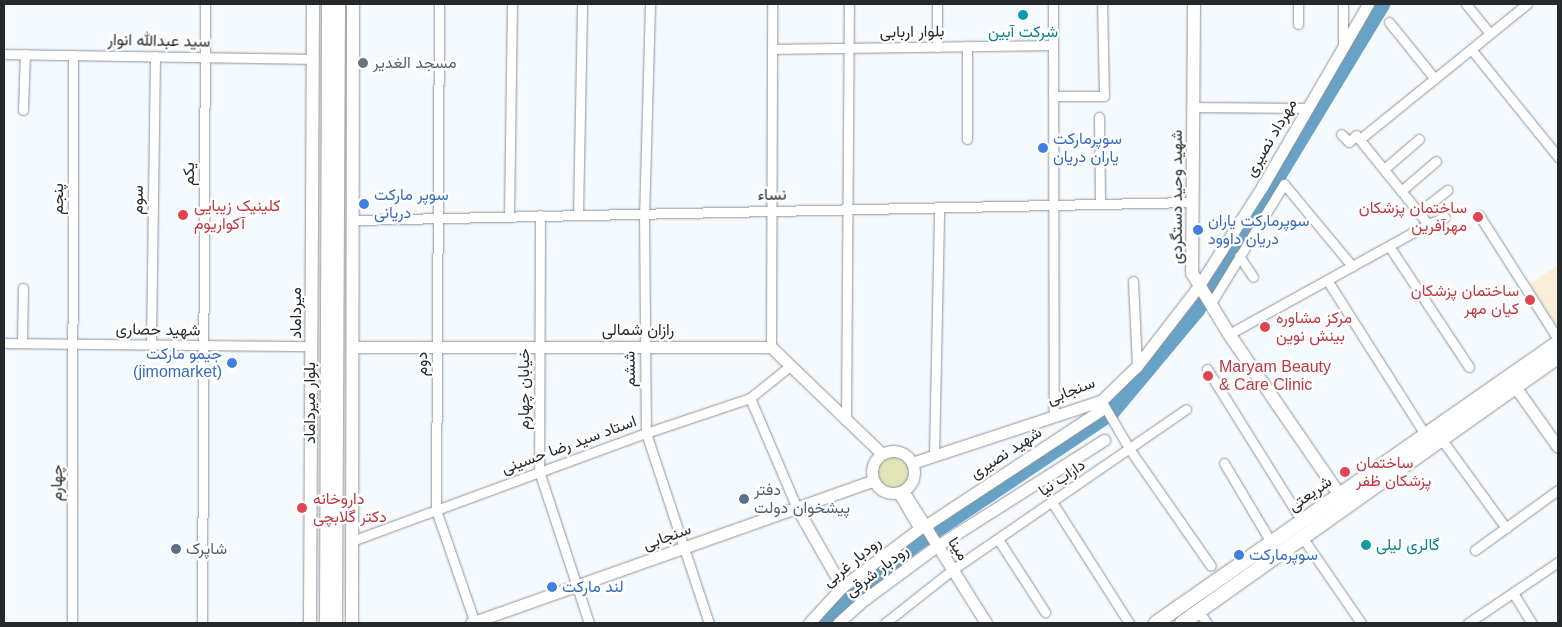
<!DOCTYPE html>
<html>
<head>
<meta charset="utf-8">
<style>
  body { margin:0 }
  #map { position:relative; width:1562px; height:627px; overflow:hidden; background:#f5faff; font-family:Arial,Vazirmatn,sans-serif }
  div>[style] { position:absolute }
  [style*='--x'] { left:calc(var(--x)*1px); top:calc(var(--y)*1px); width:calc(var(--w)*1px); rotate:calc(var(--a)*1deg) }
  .medical>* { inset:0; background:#faeed9 }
  .green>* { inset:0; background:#e1e5b6 }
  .round { border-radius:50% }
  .river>* { height:16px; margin:-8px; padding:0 8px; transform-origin:8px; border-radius:8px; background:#68a2c7 }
  .roads { filter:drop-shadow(0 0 1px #8e9499) drop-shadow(0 0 1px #8e9499) }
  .minor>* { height:9px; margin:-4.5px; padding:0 4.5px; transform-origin:4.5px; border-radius:4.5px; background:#fff }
  .tertiary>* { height:11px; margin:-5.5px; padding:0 5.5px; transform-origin:5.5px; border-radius:5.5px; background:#fff }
  .tertiary>.ring { margin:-5.5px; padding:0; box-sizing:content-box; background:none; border:11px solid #fff; border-radius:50% }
  .secondary>* { height:12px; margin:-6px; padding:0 6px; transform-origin:6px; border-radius:6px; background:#fff }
  .primary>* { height:14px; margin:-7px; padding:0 7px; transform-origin:7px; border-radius:7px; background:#fff }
  .dots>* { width:14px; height:14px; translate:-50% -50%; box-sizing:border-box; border:2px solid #fff; border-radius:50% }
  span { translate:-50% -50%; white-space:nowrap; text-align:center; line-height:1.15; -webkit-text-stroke:4.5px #fff; paint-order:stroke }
  .street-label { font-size:16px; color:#26292b }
  .culture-label { font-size:16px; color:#0d838f }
  .left { translate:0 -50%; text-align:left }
  .worship-label { font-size:16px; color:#5b616d }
  .shop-label { font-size:16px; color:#366cbe }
  .right { translate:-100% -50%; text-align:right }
  .health-label { font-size:16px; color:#be3a42 }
  .service-label { font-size:16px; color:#4e5e75 }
  .frame { position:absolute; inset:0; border:5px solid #26292b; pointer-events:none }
</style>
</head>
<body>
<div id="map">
  <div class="medical">
    <div style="clip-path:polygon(1558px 265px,1558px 327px,1530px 284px)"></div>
  </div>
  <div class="green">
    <div class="round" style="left:876px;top:455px;width:34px;height:34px"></div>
  </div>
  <div class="river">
    <div style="--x:823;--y:623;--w:28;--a:-48"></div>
    <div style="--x:842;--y:602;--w:100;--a:-38.1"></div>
    <div style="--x:921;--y:540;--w:229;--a:-33.8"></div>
    <div style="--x:1111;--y:413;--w:134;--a:-50.1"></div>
    <div style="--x:1197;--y:310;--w:358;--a:-58.8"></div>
  </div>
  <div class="roads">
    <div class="minor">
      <div style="--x:439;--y:4;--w:506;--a:90.34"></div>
      <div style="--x:436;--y:510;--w:120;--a:71"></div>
      <div style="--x:650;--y:4;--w:209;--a:91.6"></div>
      <div style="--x:644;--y:213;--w:220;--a:89.5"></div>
      <div style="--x:646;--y:433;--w:200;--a:71.7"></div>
      <div style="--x:937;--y:4;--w:43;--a:90"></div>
      <div style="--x:1053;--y:4;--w:412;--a:89.9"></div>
      <div style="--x:1298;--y:4;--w:20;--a:90"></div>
      <div style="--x:1343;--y:4;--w:42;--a:90"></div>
      <div style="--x:1466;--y:4;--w:38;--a:51"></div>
      <div style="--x:1389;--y:22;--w:73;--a:51.1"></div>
      <div style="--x:967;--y:46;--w:93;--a:90"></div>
      <div style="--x:772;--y:49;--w:281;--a:-0.8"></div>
      <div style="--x:1471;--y:49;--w:139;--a:51.1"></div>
      <div style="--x:4;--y:54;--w:309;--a:0.9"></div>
      <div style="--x:1053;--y:96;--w:51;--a:0"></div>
      <div style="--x:1104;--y:96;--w:92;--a:-91.2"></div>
      <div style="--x:1193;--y:107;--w:114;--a:0.5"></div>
      <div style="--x:23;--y:110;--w:56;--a:-88"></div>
      <div style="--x:1099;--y:117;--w:87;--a:89.3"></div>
      <div style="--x:1360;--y:139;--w:215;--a:-39"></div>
      <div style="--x:1384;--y:169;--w:46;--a:-40.6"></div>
      <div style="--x:1401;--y:191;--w:46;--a:-40.6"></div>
      <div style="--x:1419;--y:212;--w:36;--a:-38"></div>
      <div style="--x:540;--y:215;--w:256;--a:90.2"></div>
      <div style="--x:539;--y:471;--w:160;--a:71.8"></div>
      <div style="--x:578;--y:215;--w:211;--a:-88.9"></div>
      <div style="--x:1479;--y:215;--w:147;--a:57.5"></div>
      <div style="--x:509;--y:216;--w:212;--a:-89.2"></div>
      <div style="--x:353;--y:220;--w:839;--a:-1.23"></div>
      <div style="--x:1428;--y:224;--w:18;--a:-22"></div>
      <div style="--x:1389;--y:246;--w:145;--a:56.5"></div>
      <div style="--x:1239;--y:256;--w:25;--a:56"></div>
      <div style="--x:1327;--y:280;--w:185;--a:57.6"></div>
      <div style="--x:1133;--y:281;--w:85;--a:87.3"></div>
      <div style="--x:1210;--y:305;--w:142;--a:-58.6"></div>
      <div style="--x:1284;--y:184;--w:107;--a:50.3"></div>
      <div style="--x:1229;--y:334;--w:227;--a:-28.9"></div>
      <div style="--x:1428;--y:224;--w:114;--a:-129"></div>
      <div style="--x:1356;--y:135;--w:10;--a:135"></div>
      <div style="--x:1349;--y:142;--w:11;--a:-135"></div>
      <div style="--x:4;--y:343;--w:308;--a:0.6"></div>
      <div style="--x:22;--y:343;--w:55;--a:-89"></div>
      <div style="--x:151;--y:344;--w:288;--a:-89.2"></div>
      <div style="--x:771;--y:347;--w:343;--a:-89.8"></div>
      <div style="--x:1207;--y:369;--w:179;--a:58"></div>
      <div style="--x:750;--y:398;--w:120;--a:66.9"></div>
      <div style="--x:1102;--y:402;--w:56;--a:59.7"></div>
      <div style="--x:1130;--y:450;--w:141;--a:55.1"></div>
      <div style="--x:846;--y:421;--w:417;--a:-89.6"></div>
      <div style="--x:1442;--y:440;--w:109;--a:54"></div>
      <div style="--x:934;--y:455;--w:248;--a:-88.8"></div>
      <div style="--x:1224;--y:463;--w:92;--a:59.3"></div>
      <div style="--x:898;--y:493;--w:42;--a:59.7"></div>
      <div style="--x:1052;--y:502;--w:143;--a:57.5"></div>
      <div style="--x:1302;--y:537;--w:104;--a:55.5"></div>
      <div style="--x:998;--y:539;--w:87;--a:57.2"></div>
      <div style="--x:352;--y:541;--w:313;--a:-20.2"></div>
      <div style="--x:646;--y:433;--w:110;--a:-18.6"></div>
      <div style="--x:750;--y:398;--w:51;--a:-38.7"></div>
      <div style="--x:1475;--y:550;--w:102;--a:-35.9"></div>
      <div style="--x:1513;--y:593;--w:36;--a:58"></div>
      <div style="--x:1199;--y:612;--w:14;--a:54"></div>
      <div style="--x:72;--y:623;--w:568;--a:-89.9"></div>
      <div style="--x:202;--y:623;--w:619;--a:-89.72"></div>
      <div style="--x:885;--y:623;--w:85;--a:-38.3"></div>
      <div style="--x:952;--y:570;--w:284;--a:-34.5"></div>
      <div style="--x:1468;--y:623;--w:109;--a:-34.1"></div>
    </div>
    <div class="tertiary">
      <div style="--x:352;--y:347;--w:419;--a:0"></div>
      <div style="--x:771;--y:347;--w:153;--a:43.9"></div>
      <div style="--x:1516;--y:388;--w:72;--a:54.6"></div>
      <div class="ring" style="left:872px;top:451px;width:31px;height:31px"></div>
      <div style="--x:912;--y:463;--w:199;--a:-18.2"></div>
      <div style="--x:1101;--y:401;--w:50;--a:-44.2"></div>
      <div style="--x:1137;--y:366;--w:100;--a:-52.3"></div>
      <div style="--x:1198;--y:287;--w:119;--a:-57.4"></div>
      <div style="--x:1262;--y:187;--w:211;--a:-59.9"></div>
      <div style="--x:903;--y:491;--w:156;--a:57.8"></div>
      <div style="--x:797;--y:508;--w:91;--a:60.3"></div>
      <div style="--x:925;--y:526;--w:214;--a:-33.4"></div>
      <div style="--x:471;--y:623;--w:426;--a:-19.5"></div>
      <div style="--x:809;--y:623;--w:49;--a:-47.5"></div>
      <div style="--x:842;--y:587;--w:96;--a:-37"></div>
      <div style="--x:838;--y:623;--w:36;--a:-42"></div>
      <div style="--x:865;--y:599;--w:89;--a:-36.4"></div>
      <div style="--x:937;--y:546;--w:198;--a:-32.4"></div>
    </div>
    <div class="secondary">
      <div style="--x:1194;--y:4;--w:269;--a:90.4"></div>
      <div style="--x:1192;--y:273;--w:71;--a:58.8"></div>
      <div style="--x:1229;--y:334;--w:205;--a:55.5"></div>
      <div style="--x:310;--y:623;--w:619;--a:-89.72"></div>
      <div style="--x:326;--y:623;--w:619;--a:-89.81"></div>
      <div style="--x:336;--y:623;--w:619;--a:-89.72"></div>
      <div style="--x:352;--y:623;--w:619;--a:-89.91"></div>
    </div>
    <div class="primary">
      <div style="--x:1156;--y:623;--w:490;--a:-34.9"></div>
      <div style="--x:1182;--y:623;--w:461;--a:-35.3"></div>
    </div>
  </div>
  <div class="dots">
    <div style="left:1023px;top:15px;background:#0f9aa8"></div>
    <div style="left:363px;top:63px;background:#6b7280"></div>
    <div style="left:1043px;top:148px;background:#3f7fe0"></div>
    <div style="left:364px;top:204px;background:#3f7fe0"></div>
    <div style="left:183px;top:215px;background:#e0444e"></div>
    <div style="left:1478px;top:217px;background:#e0444e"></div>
    <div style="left:1198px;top:230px;background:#3f7fe0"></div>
    <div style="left:1530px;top:300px;background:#e0444e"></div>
    <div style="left:1265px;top:327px;background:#e0444e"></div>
    <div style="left:232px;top:363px;background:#3f7fe0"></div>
    <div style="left:1208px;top:376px;background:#e0444e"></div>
    <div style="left:1345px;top:472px;background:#e0444e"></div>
    <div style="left:744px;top:499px;background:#5c6f8a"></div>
    <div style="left:302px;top:508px;background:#e0444e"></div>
    <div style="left:1366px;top:545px;background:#0f9aa8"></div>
    <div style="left:176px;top:549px;background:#5c6f8a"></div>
    <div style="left:1239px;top:555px;background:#3f7fe0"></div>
    <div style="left:552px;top:587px;background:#3f7fe0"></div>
  </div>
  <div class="street-label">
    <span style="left:912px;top:32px;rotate:-1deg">بلوار اربابی</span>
    <span style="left:159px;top:41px;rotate:1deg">سید عبدالله انوار</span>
    <span style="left:1271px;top:138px;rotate:-60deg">مهرداد نصیری</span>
    <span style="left:189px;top:174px;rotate:-90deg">یکم</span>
    <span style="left:772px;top:195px;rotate:-1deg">نساء</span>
    <span style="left:1177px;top:197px;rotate:-90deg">شهید وحید دستگردی</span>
    <span style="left:58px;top:199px;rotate:-90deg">پنجم</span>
    <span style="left:138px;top:200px;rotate:-89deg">سوم</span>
    <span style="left:296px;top:313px;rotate:-90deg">میرداماد</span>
    <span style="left:158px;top:330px;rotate:1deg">شهید حصاری</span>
    <span style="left:638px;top:330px">رازان شمالی</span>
    <span style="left:422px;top:364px;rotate:-90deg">دوم</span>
    <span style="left:630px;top:369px;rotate:-91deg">ششم</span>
    <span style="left:524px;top:389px;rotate:-90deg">خیابان چهارم</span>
    <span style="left:1071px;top:391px;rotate:-21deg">سنجابی</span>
    <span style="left:310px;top:403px;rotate:-90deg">بلوار میرداماد</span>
    <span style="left:569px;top:445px;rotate:-20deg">استاد سید رضا حسینی</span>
    <span style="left:1006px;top:453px;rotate:-33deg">شهید نصیری</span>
    <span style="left:1062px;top:478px;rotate:-34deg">داراب نیا</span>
    <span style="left:57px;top:483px;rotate:-90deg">چهارم</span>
    <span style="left:1310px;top:494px;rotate:-35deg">شریعتی</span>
    <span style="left:667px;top:537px;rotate:-20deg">سنجابی</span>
    <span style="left:958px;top:549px;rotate:58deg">مینا</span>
    <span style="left:852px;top:562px;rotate:-39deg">رودبار غربی</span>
    <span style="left:877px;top:571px;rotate:-37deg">رودبار شرقی</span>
  </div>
  <div class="culture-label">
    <span style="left:1023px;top:32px">شرکت آبین</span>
    <span class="left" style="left:1376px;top:545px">گالری لیلی</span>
  </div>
  <div class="worship-label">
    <span class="left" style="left:373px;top:63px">مسجد الغدیر</span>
  </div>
  <div class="shop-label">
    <span class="left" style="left:1053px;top:148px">سوپرمارکت<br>یاران دریان</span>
    <span class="left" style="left:374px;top:204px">سوپر مارکت<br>دریانی</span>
    <span class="left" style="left:1208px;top:230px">سوپرمارکت یاران<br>دریان داوود</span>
    <span class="right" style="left:222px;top:363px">جیمو مارکت<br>(jimomarket)</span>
    <span class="left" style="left:1249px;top:555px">سوپرمارکت</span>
    <span class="left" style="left:562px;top:587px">لند مارکت</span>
  </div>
  <div class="health-label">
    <span class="left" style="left:194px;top:215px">کلینیک زیبایی<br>آکواریوم</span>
    <span class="right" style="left:1467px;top:217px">ساختمان پزشکان<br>مهرآفرین</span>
    <span class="right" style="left:1519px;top:300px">ساختمان پزشکان<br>کیان مهر</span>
    <span class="left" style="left:1276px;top:327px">مرکز مشاوره<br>بینش نوین</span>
    <span class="left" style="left:1219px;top:376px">Maryam Beauty<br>&amp; Care Clinic</span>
    <span class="left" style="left:1356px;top:472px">ساختمان<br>پزشکان ظفر</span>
    <span class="left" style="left:313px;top:508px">داروخانه<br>دکتر گلابچی</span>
  </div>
  <div class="service-label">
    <span class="left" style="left:754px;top:499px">دفتر<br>پیشخوان دولت</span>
    <span class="left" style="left:186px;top:549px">شاپرک</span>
  </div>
  <div class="frame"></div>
</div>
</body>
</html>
